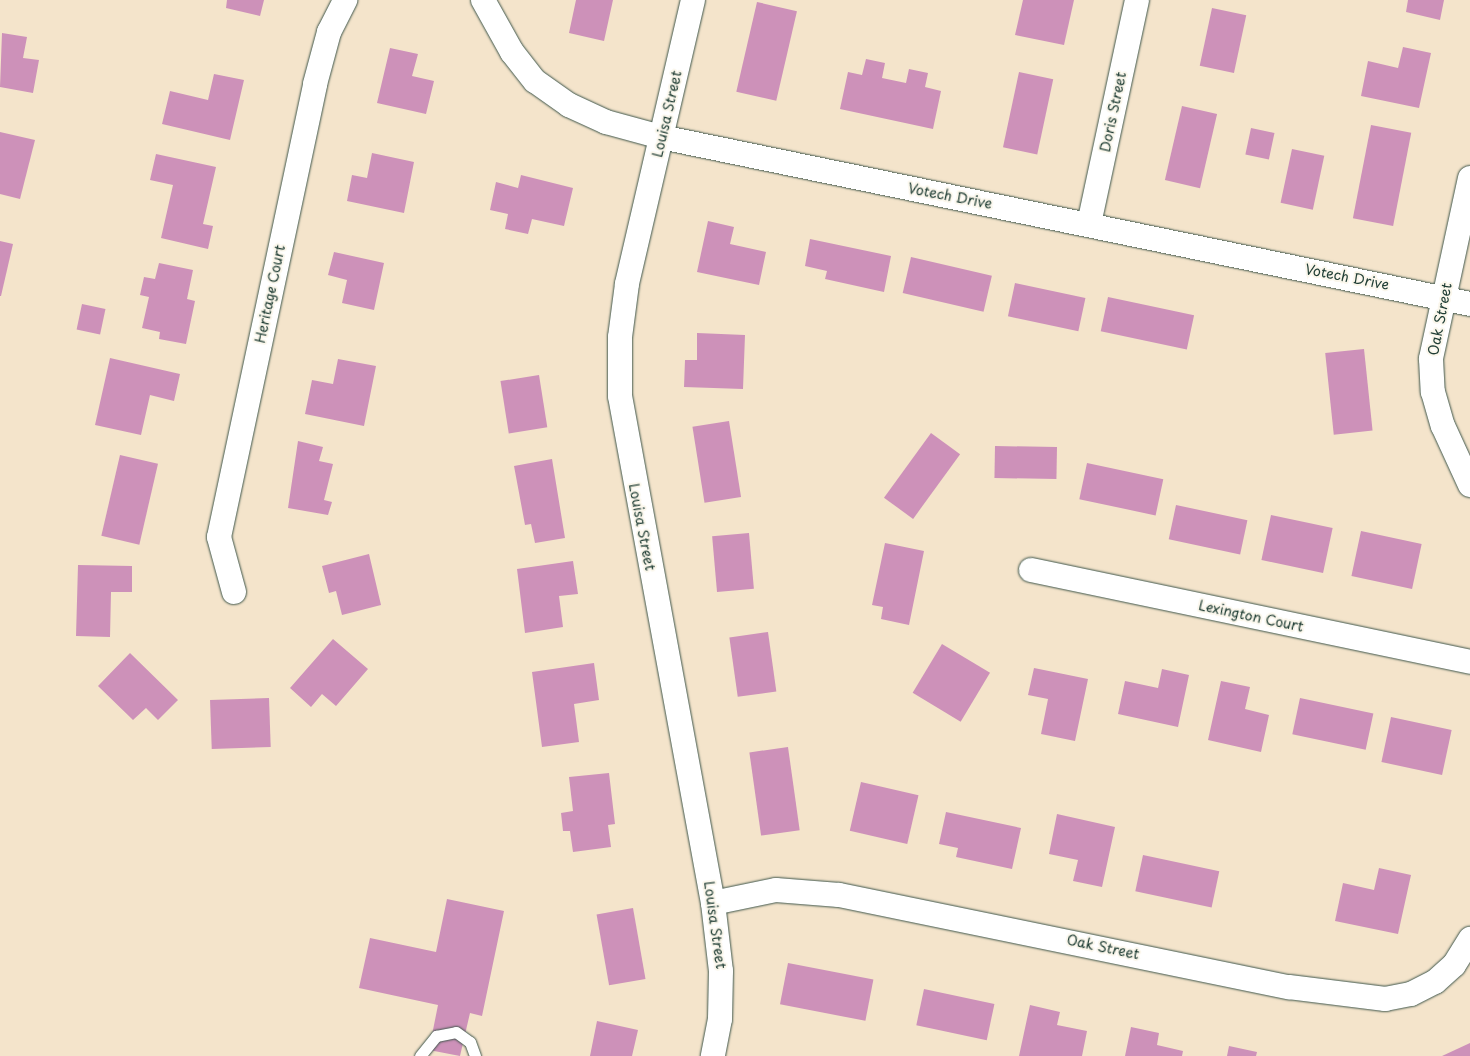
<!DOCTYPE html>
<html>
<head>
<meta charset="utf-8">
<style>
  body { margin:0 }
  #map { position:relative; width:1470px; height:1056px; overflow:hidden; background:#f4e4cb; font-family:"Playpen Sans",sans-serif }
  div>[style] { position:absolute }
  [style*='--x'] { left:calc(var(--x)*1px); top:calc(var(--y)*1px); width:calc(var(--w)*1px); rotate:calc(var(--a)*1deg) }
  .building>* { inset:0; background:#cd91b9; transform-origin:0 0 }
  .roads { filter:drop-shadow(0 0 1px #3f564b) drop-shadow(0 0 1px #3f564b) }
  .service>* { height:11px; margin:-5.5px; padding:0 5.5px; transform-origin:5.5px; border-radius:5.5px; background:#fff }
  .minor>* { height:24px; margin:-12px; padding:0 12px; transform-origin:12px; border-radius:12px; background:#fff }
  span { translate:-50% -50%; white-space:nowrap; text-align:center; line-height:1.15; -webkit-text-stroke:4px #fbf7ec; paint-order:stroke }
  .street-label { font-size:14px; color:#1f3d34 }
</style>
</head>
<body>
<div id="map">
  <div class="building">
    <div style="clip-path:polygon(227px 0,264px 0,260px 16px,226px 8px)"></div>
    <div style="clip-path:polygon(576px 0,613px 0,604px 41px,569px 33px)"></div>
    <div style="clip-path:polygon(1023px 0,1074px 0,1064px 45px,1015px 35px)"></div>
    <div style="clip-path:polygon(1408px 0,1444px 0,1440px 20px,1406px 12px)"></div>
    <div style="left:757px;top:2px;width:41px;height:92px;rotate:13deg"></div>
    <div style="left:1212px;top:8px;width:35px;height:59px;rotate:12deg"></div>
    <div style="clip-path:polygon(2px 33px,27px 37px,23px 58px,39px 60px,33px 93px,0 87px)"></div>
    <div style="clip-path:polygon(1403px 47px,1431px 53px,1419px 108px,1361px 96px,1368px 61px,1398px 68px)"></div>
    <div style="clip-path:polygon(390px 48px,418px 54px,412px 76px,434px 81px,426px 114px,377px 103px)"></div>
    <div style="clip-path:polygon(866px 59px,885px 63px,882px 78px,906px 83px,909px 69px,928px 73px,925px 87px,941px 91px,933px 129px,840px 109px,848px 72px,862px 75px)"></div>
    <div style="left:1019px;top:72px;width:35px;height:77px;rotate:12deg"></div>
    <div style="clip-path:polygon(214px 74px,244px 80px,230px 140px,162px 124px,170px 91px,208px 100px)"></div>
    <div style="left:1182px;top:106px;width:36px;height:76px;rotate:13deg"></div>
    <div style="left:1371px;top:125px;width:41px;height:95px;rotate:11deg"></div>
    <div style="left:1251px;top:128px;width:24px;height:27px;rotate:12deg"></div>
    <div style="clip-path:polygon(0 132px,35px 140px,20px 199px,0 194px)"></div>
    <div style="left:1292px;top:149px;width:33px;height:55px;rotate:12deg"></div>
    <div style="clip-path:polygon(372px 153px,414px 162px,404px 213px,347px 201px,352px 175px,367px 178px)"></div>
    <div style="clip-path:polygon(156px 154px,216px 167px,203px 224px,213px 226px,208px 249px,161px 238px,173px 185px,150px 180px)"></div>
    <div style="clip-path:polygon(521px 175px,573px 188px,564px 226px,532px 219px,528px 234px,505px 229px,508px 214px,490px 210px,496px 182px,518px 188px)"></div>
    <div style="clip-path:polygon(708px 221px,734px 227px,730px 244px,766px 252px,759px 285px,697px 272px)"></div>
    <div style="clip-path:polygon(810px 239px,891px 256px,884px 292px,825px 279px,827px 271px,805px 266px)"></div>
    <div style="clip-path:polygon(0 241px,13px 244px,1px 296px,0 296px)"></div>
    <div style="clip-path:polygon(334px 252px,384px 263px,374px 310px,342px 303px,347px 280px,328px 275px)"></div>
    <div style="left:911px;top:257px;width:83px;height:37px;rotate:13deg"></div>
    <div style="clip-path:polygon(159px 263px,193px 270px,187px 299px,195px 301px,186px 344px,159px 339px,160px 332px,142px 328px,149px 297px,140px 295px,144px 277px,155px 279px)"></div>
    <div style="left:1015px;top:283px;width:72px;height:34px;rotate:12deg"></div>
    <div style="left:1108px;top:297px;width:88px;height:35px;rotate:12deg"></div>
    <div style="left:82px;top:304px;width:24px;height:26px;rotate:12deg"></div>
    <div style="clip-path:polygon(697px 333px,745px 335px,743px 389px,684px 387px,685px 360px,697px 360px)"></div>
    <div style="left:1364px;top:349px;width:82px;height:39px;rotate:84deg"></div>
    <div style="clip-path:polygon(110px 358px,180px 374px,174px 401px,150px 395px,141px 435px,95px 425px)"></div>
    <div style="clip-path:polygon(338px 359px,376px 366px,364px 426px,305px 414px,312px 380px,333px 384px)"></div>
    <div style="left:539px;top:375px;width:53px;height:39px;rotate:81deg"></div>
    <div style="left:729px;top:421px;width:77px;height:37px;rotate:81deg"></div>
    <div style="left:931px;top:433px;width:36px;height:80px;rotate:36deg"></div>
    <div style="clip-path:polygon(298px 441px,323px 447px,319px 461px,333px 464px,324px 500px,332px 502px,328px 515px,288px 508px)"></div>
    <div style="left:995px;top:446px;width:62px;height:32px;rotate:1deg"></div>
    <div style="left:120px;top:455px;width:39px;height:83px;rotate:13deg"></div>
    <div style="clip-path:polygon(552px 459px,565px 538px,535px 543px,531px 524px,525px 525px,514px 466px)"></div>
    <div style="left:1087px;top:463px;width:78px;height:37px;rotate:12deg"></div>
    <div style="left:1176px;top:505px;width:73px;height:35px;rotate:12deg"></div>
    <div style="left:1271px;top:515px;width:63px;height:46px;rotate:12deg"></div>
    <div style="left:1361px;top:531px;width:62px;height:46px;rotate:12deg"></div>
    <div style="left:749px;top:533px;width:56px;height:37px;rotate:85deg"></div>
    <div style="clip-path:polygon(885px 543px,924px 551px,909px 625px,881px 619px,883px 607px,872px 605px)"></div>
    <div style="clip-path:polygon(369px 554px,381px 605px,342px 615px,336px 591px,329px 593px,322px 566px)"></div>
    <div style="clip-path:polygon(573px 561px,578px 594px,559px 596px,563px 627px,525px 633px,517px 569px)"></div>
    <div style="clip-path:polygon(78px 565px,132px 566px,132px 592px,111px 592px,110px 637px,76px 636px)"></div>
    <div style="left:768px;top:632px;width:60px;height:39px;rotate:82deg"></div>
    <div style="clip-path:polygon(333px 639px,368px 669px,336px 706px,322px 694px,311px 707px,290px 688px)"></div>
    <div style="left:942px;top:644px;width:56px;height:57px;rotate:31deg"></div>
    <div style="clip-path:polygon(130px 653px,178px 700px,158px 720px,146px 708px,133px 720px,98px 686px)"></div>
    <div style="clip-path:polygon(594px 663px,599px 700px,574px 704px,579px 742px,542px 747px,532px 672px)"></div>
    <div style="clip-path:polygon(1034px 668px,1088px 679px,1075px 741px,1041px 734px,1048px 699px,1028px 695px)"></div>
    <div style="clip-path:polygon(1162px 669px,1189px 675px,1178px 727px,1118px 714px,1125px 681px,1158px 688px)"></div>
    <div style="clip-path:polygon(1221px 681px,1250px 687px,1245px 709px,1269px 715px,1261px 752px,1208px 740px)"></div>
    <div style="left:269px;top:698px;width:49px;height:59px;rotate:88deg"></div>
    <div style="left:1300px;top:698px;width:75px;height:37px;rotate:12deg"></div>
    <div style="left:1391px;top:717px;width:62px;height:46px;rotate:12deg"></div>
    <div style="left:788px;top:747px;width:84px;height:39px;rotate:82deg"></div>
    <div style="clip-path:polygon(609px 773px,615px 824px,608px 825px,611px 847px,573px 852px,570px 831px,563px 831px,561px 813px,573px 811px,569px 777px)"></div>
    <div style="left:861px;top:782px;width:59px;height:50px;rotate:13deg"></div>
    <div style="clip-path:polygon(946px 812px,1021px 828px,1012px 869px,956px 857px,958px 848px,939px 844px)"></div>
    <div style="clip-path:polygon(1057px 814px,1115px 827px,1102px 887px,1073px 881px,1078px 860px,1049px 854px)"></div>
    <div style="left:1143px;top:855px;width:78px;height:37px;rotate:12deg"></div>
    <div style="clip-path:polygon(1379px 868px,1411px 875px,1398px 934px,1335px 921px,1343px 883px,1374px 890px)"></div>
    <div style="clip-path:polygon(447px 899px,504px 911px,482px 1016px,470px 1013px,460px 1056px,429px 1050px,438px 1005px,359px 988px,370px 938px,436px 952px)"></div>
    <div style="left:633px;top:908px;width:72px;height:37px;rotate:80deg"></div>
    <div style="left:788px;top:963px;width:87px;height:42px;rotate:11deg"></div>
    <div style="left:924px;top:989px;width:72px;height:37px;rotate:12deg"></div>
    <div style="clip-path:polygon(1030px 1005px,1060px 1012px,1057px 1025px,1087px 1031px,1082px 1056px,1019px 1056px)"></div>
    <div style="clip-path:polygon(597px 1021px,638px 1030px,632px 1056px,590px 1056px)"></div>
    <div style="clip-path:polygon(1131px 1027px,1159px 1033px,1157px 1045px,1183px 1051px,1182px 1056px,1125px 1056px)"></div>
    <div style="clip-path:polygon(1470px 1043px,1470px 1056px,1442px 1056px)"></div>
    <div style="clip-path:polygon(1229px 1046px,1257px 1052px,1256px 1056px,1227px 1056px)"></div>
  </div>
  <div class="roads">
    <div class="service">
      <div style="--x:420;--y:1056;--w:26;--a:-51"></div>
      <div style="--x:436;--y:1036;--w:20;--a:-11"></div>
      <div style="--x:456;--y:1032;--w:17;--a:36"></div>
      <div style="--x:470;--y:1042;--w:15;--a:70"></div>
    </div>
    <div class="minor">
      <div style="--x:483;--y:0;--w:60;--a:60.9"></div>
      <div style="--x:512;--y:52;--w:37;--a:52"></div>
      <div style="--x:535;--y:81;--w:42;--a:35.2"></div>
      <div style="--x:569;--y:105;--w:41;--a:24.7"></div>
      <div style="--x:606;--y:122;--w:57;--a:15.3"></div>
      <div style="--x:661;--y:137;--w:826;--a:11.66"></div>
      <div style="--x:693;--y:0;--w:292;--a:103.1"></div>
      <div style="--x:627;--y:284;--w:53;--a:97.5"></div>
      <div style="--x:620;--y:337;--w:59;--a:90"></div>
      <div style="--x:620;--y:396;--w:515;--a:79.61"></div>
      <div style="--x:713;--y:903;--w:68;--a:83.3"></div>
      <div style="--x:721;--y:971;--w:48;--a:91.2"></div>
      <div style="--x:720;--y:1019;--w:38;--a:101"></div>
      <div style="--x:1470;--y:178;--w:185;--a:102.2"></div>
      <div style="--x:1431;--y:359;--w:33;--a:87"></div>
      <div style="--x:1433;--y:392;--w:35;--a:74"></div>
      <div style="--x:1443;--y:426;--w:65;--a:65.4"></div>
      <div style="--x:1089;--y:224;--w:229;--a:-77.9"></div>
      <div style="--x:1031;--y:570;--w:449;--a:11.8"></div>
      <div style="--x:234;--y:592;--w:57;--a:-105.3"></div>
      <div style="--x:219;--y:537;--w:463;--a:-78"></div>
      <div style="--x:315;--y:84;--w:54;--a:-74.9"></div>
      <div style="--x:329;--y:32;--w:36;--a:-63"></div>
      <div style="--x:713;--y:903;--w:64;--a:-11.7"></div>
      <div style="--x:776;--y:890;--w:63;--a:4.5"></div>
      <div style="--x:839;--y:895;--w:459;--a:11.6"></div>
      <div style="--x:1289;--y:987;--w:97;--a:7.1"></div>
      <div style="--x:1385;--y:999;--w:26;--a:-11"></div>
      <div style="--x:1411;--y:994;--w:27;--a:-27"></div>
      <div style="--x:1435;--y:982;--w:25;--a:-42"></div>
      <div style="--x:1454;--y:965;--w:31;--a:-58"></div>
    </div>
  </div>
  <div class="street-label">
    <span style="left:1113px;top:112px;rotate:-78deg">Doris Street</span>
    <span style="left:667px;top:114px;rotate:-77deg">Louisa Street</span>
    <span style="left:950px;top:196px;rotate:11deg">Votech Drive</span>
    <span style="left:1347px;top:277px;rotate:11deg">Votech Drive</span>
    <span style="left:270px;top:294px;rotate:-78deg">Heritage Court</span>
    <span style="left:1440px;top:319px;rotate:-79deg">Oak Street</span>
    <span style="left:642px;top:527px;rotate:79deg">Louisa Street</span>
    <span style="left:1251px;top:616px;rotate:12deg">Lexington Court</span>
    <span style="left:715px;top:925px;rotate:82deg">Louisa Street</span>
    <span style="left:1103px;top:947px;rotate:12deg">Oak Street</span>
  </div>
</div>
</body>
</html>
